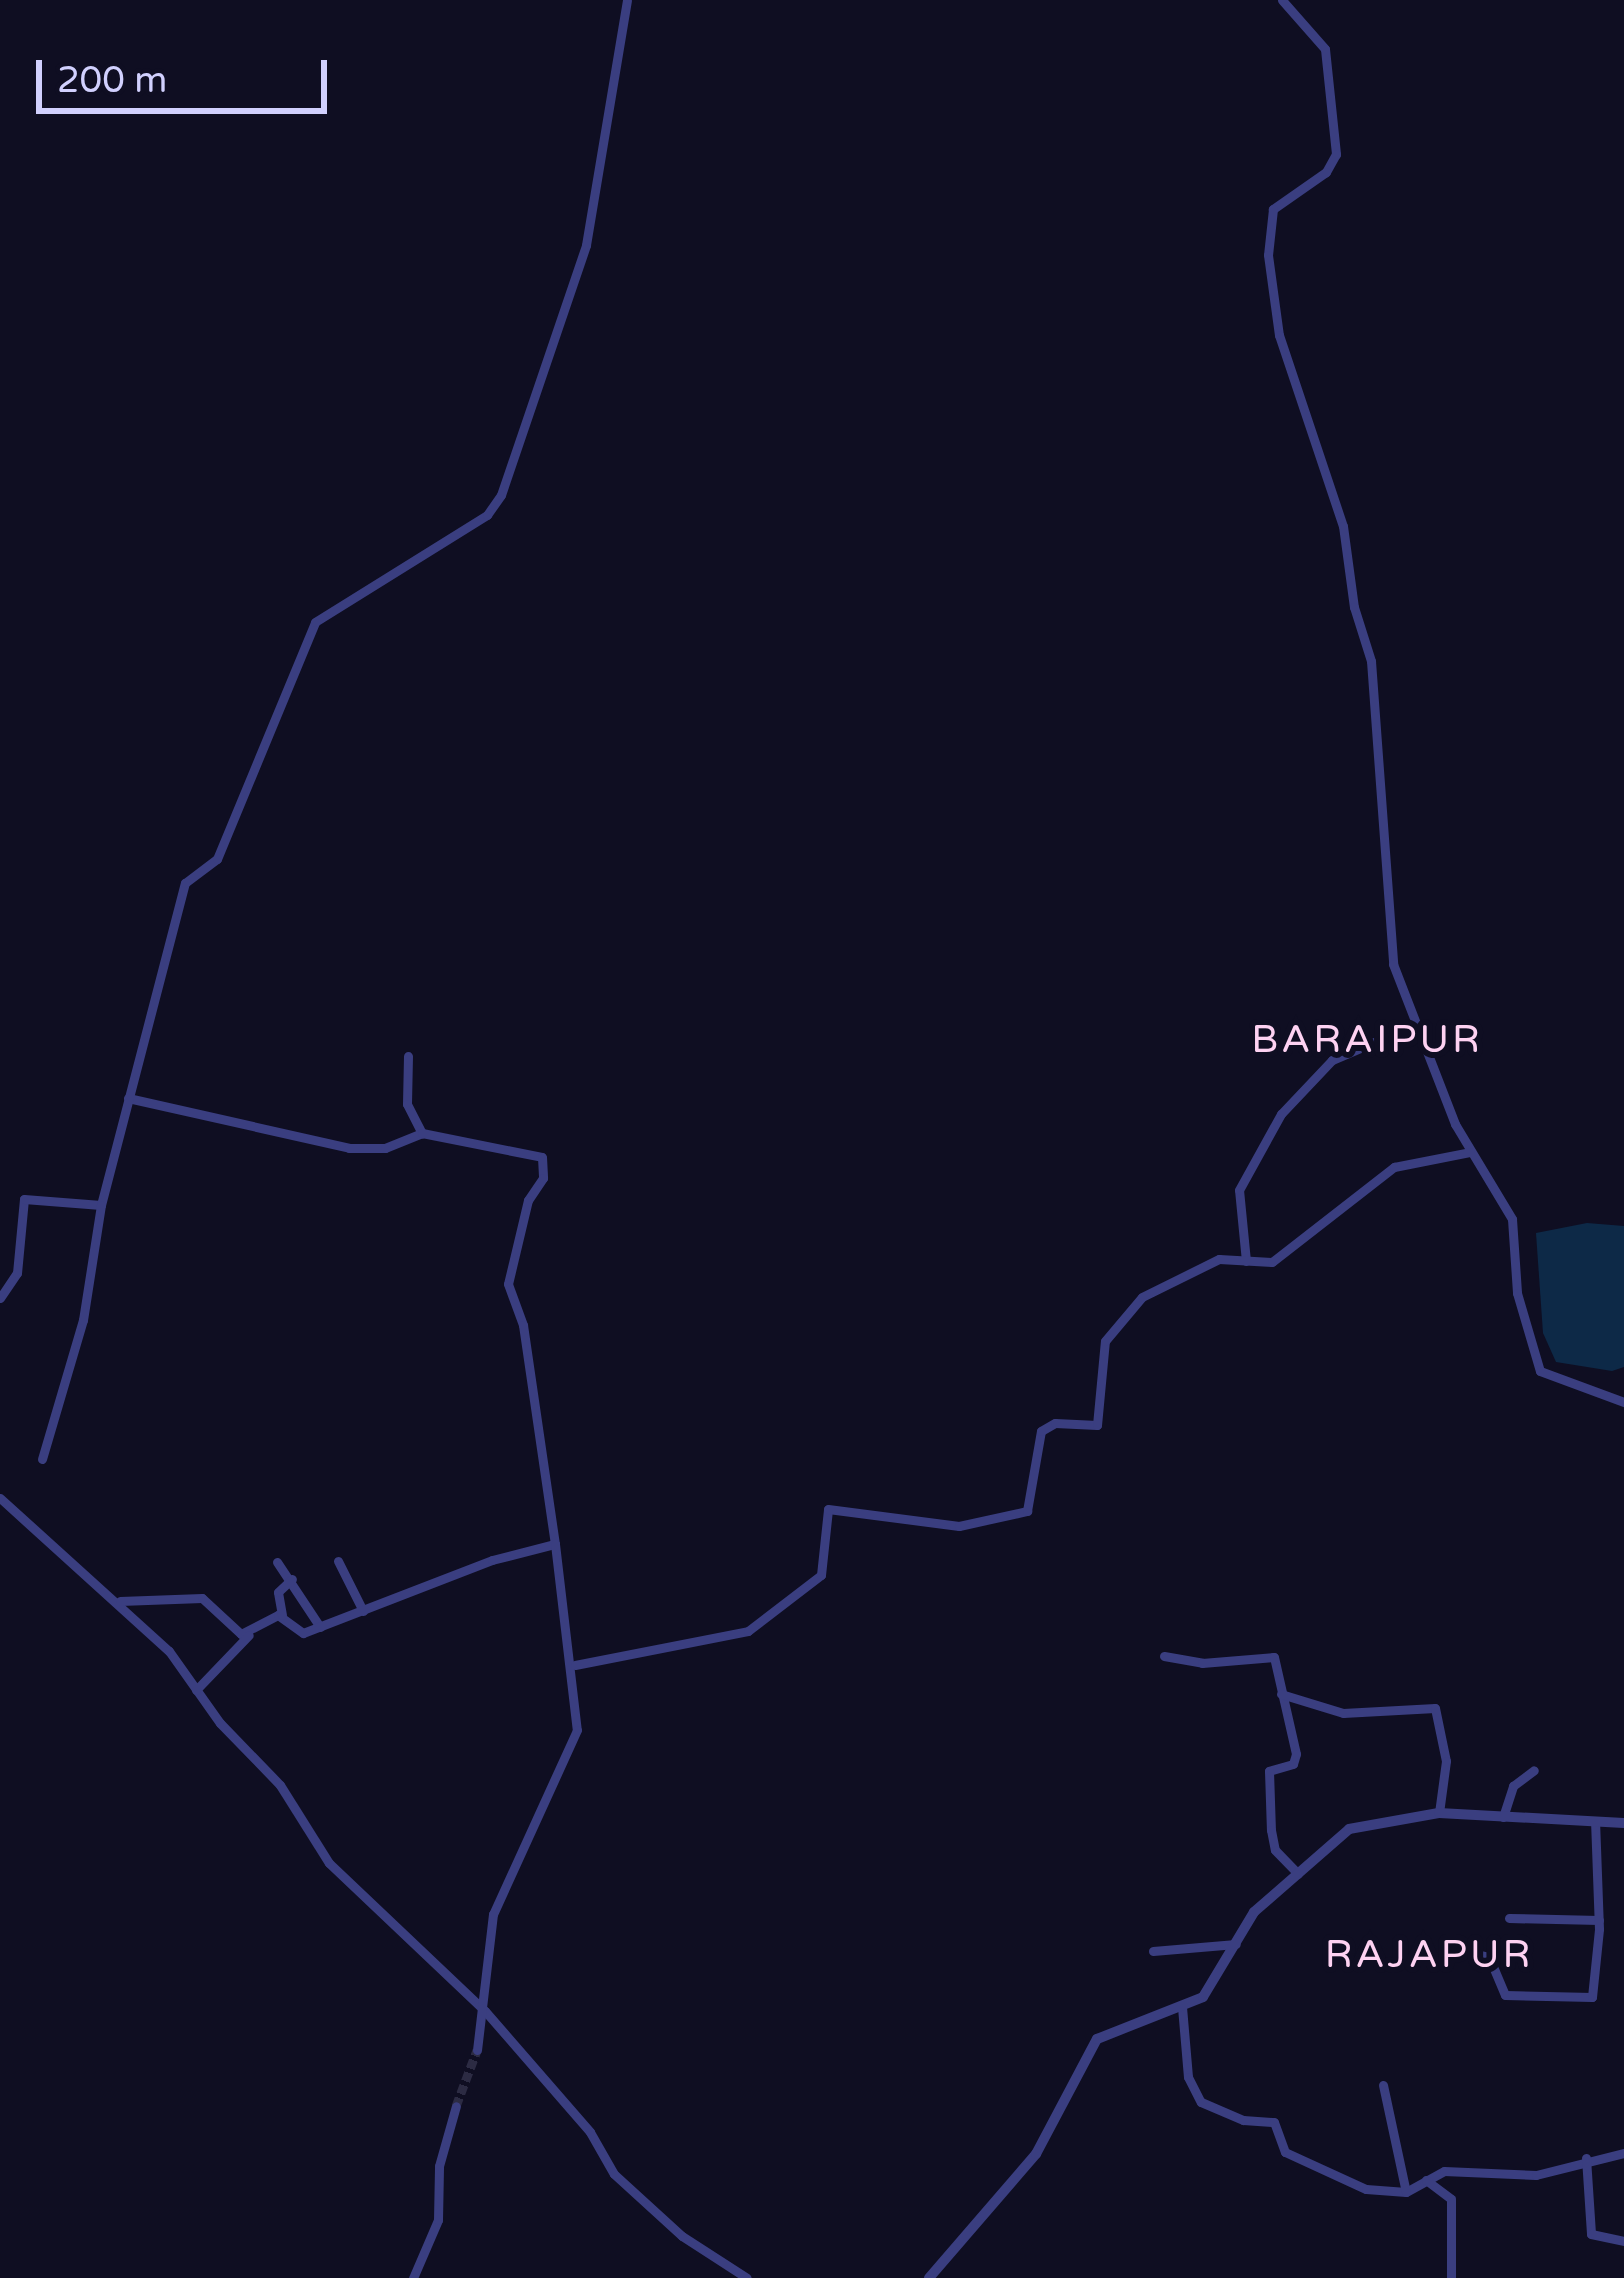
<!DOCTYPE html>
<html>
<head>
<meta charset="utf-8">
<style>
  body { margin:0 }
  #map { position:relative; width:1624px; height:2278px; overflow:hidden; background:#0f0e22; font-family:"Varela Round",sans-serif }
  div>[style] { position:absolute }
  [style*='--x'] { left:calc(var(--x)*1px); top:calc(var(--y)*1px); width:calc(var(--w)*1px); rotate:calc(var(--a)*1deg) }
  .water>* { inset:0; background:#0d2947 }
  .minor-tunnel>* { height:9px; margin-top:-4.5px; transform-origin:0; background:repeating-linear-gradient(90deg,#2c2b43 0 9px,transparent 0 13.5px) }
  .minor>* { height:9px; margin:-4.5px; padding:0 4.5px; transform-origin:4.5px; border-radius:4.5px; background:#3a3e80 }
  .tertiary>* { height:10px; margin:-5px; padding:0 5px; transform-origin:5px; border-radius:5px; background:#3a3e80 }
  span { translate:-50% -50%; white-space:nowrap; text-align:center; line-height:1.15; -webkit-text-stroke:12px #0f0e22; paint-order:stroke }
  .quarter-label { font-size:39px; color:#fed2f2; letter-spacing:3px }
  .scale { position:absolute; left:36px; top:60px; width:291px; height:54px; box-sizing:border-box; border:6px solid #d1d0fe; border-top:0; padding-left:15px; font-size:36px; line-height:42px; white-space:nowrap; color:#d1d0fe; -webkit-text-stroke:9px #0f0e22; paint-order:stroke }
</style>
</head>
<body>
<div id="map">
  <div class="water">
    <div style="clip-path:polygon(1587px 1223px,1624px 1226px,1624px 1367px,1612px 1371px,1556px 1362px,1543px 1333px,1536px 1233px)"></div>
  </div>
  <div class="minor-tunnel">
    <div style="--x:456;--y:2106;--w:60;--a:-69.4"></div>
  </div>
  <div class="minor">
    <div style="--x:1282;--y:0;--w:65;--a:48.7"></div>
    <div style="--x:1325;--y:49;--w:106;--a:84"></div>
    <div style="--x:1336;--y:154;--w:21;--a:119"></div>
    <div style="--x:1326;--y:172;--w:65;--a:145.1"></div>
    <div style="--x:1273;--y:209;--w:46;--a:96.2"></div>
    <div style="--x:1268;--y:255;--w:81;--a:82.2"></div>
    <div style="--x:1279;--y:335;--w:201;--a:71.5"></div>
    <div style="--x:1343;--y:526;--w:82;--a:82.3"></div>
    <div style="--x:1354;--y:607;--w:57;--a:72.5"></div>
    <div style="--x:1371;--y:661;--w:304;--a:85.8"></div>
    <div style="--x:1393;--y:964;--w:172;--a:68.8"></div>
    <div style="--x:1455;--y:1124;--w:111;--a:59"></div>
    <div style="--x:1512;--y:1219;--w:74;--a:86.1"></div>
    <div style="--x:1517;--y:1293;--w:81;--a:73.6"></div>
    <div style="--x:1540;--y:1371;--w:90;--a:20.3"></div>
    <div style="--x:408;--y:1056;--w:48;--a:91.2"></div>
    <div style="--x:407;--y:1104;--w:33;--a:63"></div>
    <div style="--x:128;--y:1098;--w:227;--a:12.7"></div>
    <div style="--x:349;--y:1148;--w:36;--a:0"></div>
    <div style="--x:385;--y:1148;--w:40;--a:-22"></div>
    <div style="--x:422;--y:1133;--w:122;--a:11.3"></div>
    <div style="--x:542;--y:1157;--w:21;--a:87"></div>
    <div style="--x:543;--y:1178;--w:27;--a:124"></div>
    <div style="--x:528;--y:1200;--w:86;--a:103.4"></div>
    <div style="--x:508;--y:1284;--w:44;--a:69.9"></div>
    <div style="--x:523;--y:1325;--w:221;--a:81.7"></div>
    <div style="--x:1246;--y:1261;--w:71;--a:-95.6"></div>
    <div style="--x:1239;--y:1190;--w:87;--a:-61.1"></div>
    <div style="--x:1281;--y:1114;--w:74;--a:-46.6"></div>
    <div style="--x:1332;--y:1060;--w:89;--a:-23.1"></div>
    <div style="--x:0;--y:1298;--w:30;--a:-56"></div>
    <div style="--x:17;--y:1273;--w:74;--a:-84.6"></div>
    <div style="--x:24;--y:1199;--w:77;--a:4.5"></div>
    <div style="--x:101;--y:1205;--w:333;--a:-75.4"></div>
    <div style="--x:185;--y:883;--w:40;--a:-37"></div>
    <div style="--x:217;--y:859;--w:256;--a:-67.5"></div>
    <div style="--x:315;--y:622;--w:203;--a:-31.9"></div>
    <div style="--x:487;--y:515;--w:24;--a:-55"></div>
    <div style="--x:501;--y:495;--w:264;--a:-71.2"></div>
    <div style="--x:586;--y:245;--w:248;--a:-80.5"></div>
    <div style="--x:42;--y:1459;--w:145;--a:-73.6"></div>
    <div style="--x:83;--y:1320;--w:116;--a:-81.1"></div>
    <div style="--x:0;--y:1498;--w:228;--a:42.2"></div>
    <div style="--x:169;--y:1651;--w:88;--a:54.7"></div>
    <div style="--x:220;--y:1723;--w:86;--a:45.9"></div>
    <div style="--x:280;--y:1785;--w:92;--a:57.9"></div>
    <div style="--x:329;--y:1863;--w:215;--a:43.5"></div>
    <div style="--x:485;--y:2011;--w:160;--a:49"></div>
    <div style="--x:590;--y:2132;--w:48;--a:60.3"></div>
    <div style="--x:614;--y:2174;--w:92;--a:42.4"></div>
    <div style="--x:682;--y:2236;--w:77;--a:32.9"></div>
    <div style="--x:338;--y:1561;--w:56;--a:63.4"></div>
    <div style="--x:277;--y:1562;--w:78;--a:56.5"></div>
    <div style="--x:120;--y:1601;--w:82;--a:-2.1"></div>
    <div style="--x:202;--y:1598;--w:53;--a:42.7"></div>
    <div style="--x:241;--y:1634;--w:42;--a:-27.2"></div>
    <div style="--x:278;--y:1615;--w:31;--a:36"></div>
    <div style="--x:303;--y:1633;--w:203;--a:-21.1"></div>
    <div style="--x:492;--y:1560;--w:65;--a:-14.3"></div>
    <div style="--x:555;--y:1544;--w:187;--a:83.3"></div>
    <div style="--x:577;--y:1730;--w:202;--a:114.5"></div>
    <div style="--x:493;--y:1914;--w:137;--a:96.7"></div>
    <div style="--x:282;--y:1615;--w:23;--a:-100"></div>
    <div style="--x:278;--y:1592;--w:19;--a:-43"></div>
    <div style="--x:1164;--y:1656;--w:39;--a:10"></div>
    <div style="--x:1202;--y:1663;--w:72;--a:-4.8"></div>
    <div style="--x:1274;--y:1657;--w:99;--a:77.2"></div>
    <div style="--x:1296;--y:1754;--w:10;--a:107"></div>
    <div style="--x:1293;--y:1764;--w:25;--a:164"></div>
    <div style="--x:1269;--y:1771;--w:59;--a:88.1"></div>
    <div style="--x:1271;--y:1830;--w:20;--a:79"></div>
    <div style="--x:1275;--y:1850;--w:33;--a:46"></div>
    <div style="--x:575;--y:1665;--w:176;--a:-11.1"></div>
    <div style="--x:748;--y:1631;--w:92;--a:-37.5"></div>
    <div style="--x:821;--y:1575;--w:66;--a:-83.9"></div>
    <div style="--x:828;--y:1509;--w:132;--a:7.4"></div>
    <div style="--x:959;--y:1526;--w:70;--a:-12.4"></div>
    <div style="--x:1027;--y:1511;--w:81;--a:-80.1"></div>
    <div style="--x:1041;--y:1431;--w:16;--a:-30"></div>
    <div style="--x:1055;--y:1423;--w:42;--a:2.7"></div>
    <div style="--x:1097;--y:1425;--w:84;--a:-84.6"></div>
    <div style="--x:1105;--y:1341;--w:57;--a:-49.9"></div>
    <div style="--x:1142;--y:1297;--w:86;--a:-26.3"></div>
    <div style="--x:1219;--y:1259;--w:53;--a:3.2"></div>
    <div style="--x:1272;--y:1262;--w:155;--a:-37.9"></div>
    <div style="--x:1394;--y:1167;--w:77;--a:-11.2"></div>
    <div style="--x:196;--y:1690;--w:76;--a:-46.1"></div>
    <div style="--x:1281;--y:1694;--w:65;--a:17"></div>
    <div style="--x:1343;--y:1713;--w:92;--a:-3.1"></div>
    <div style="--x:1435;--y:1708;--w:54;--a:78.3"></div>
    <div style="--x:1446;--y:1761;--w:52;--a:97.7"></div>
    <div style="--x:1503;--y:1817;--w:33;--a:-72"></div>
    <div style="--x:1513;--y:1786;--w:26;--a:-37"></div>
    <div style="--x:1509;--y:1918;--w:90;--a:1.3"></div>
    <div style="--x:1153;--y:1951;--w:83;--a:-4.8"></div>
    <div style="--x:1463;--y:1951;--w:27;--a:13"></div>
    <div style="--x:1489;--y:1957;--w:41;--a:67.2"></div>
    <div style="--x:1505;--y:1995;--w:87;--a:1.3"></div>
    <div style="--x:1592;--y:1997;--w:68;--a:-84.1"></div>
    <div style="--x:1599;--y:1929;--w:107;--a:-92.1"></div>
    <div style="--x:1182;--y:2007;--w:70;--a:85.1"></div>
    <div style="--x:1188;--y:2077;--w:28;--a:63"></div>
    <div style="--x:1201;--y:2102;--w:46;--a:23.2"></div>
    <div style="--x:1243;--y:2120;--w:31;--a:4"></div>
    <div style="--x:1274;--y:2122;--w:32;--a:70"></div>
    <div style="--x:1285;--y:2152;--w:89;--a:24.6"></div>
    <div style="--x:1366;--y:2189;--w:40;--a:4.3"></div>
    <div style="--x:1406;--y:2192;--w:43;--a:-28.9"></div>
    <div style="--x:1444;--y:2171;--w:92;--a:2.5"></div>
    <div style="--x:1536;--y:2175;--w:91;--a:-14"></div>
    <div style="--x:1383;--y:2085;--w:109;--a:77.9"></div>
    <div style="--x:1586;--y:2158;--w:76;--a:86.2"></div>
    <div style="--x:1591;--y:2234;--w:34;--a:12"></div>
    <div style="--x:1426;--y:2180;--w:31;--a:37"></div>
    <div style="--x:1451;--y:2199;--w:79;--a:90"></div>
    <div style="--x:413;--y:2278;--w:63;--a:-66.7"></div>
    <div style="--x:438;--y:2220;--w:54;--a:-88.9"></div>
    <div style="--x:439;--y:2166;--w:62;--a:-74.2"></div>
  </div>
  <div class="tertiary">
    <div style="--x:929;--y:2278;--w:164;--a:-49.2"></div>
    <div style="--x:1036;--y:2154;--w:130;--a:-62.1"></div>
    <div style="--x:1097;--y:2039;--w:114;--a:-21.6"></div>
    <div style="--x:1203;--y:1997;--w:99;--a:-59"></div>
    <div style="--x:1254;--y:1912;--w:126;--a:-41.1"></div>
    <div style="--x:1349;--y:1829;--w:91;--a:-10.1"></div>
    <div style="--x:1439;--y:1813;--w:185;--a:3.1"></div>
  </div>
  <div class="quarter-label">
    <span style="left:1367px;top:1040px">BARAIPUR</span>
    <span style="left:1429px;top:1955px">RAJAPUR</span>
  </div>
  <div class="scale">200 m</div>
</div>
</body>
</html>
